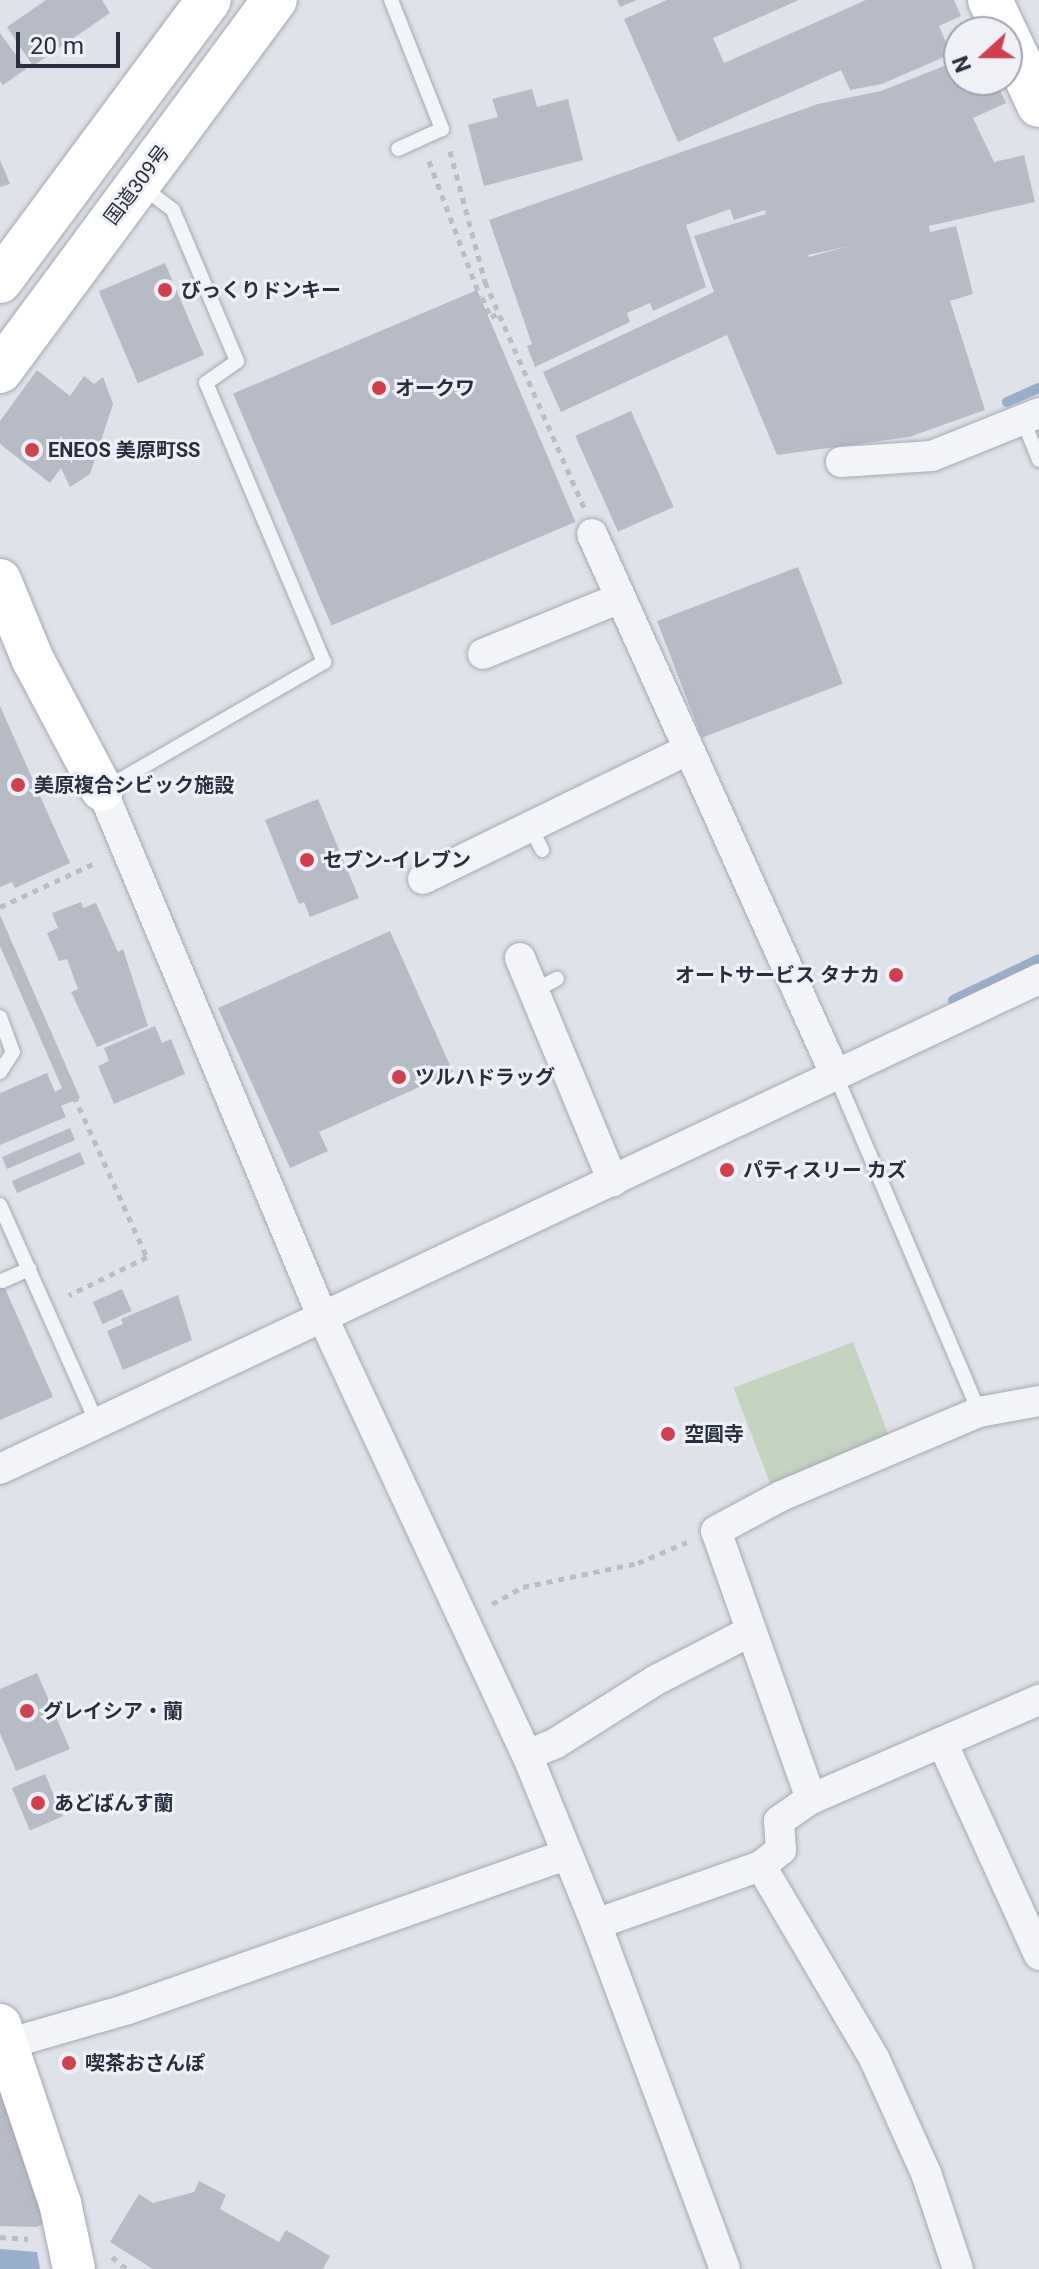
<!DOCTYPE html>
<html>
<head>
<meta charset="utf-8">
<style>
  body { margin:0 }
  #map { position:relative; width:1039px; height:2269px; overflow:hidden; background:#dfe2e9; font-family:Roboto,"Noto Sans JP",sans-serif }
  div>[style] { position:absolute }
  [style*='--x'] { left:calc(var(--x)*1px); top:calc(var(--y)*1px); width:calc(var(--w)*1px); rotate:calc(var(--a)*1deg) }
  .green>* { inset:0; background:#c4d3c0; transform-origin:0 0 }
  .water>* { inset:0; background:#98aecb }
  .stream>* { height:10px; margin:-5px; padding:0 5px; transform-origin:5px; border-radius:5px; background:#98aecb }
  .building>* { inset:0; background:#b6bbc6; transform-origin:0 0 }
  .path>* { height:5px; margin-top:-2.5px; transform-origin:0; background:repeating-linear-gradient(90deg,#b9bdc4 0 6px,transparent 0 12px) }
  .roads { filter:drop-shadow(0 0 2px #a4a9b3) drop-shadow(0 0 2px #a4a9b3) }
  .lane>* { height:14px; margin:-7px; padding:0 7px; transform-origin:7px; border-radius:7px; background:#f2f4f7 }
  .street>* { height:30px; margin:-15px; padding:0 15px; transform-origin:15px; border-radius:15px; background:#f2f4f7 }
  .secondary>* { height:42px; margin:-21px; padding:0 21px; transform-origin:21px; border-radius:21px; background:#fff }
  .primary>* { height:44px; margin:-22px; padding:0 22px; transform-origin:22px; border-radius:22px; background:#fff }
  .highway>* { height:44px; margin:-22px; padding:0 22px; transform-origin:22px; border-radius:22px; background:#fff }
  .dots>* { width:22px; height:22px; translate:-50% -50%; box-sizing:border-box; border:4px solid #eff1f6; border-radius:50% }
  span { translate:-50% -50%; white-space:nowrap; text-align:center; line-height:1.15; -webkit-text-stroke:6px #eff1f6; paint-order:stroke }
  .street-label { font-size:20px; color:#272f41 }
  .poi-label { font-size:20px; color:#272f41; font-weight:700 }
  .left { translate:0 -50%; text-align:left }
  .right { translate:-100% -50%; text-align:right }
  .north { position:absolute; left:943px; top:16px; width:80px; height:80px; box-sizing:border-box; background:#eff1f6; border:2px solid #9fa3ae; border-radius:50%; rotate:249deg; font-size:22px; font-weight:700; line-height:32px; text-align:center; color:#272f41 }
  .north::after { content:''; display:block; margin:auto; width:28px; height:36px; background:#d33f4d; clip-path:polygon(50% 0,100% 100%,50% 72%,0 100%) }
  .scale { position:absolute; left:16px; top:32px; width:104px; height:36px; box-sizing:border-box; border:4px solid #272f41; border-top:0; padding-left:10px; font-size:24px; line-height:28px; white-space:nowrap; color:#272f41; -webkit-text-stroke:6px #eff1f6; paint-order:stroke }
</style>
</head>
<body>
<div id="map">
  <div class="green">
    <div style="left:853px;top:1342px;width:104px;height:128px;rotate:69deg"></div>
  </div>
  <div class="water">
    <div style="clip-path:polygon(0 2249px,37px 2252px,40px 2269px,0 2269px)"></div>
  </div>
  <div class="stream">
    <div style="--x:1007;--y:402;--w:35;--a:-24"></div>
    <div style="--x:953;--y:1000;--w:95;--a:-25.5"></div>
  </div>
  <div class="building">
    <div style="clip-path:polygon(46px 0,102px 0,110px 13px,33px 66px,7px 27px)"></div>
    <div style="clip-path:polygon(617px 0,637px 0,620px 7px)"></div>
    <div style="clip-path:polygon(667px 0,799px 0,713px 38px,724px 63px,866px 0,954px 0,961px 16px,939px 26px,951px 54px,882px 84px,850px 90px,841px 70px,678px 142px,624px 19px)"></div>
    <div style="clip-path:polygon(0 33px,26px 69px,3px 85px,0 81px)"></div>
    <div style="clip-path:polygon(evenodd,959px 60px,959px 80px,995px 80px,1006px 103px,973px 118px,994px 162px,1024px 155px,1035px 202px,929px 226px,930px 232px,956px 226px,973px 294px,950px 301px,985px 410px,909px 437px,777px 455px,727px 335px,561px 412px,543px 372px,714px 292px,694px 236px,766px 214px,765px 210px,734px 220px,730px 209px,686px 225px,706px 287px,653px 311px,650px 303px,627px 313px,630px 322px,535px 367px,527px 346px,532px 344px,489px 220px,818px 104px,881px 91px,959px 60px,849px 246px,809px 257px,808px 255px,849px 246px)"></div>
    <div style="clip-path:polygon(532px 89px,537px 107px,568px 99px,583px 160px,484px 186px,468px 125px,498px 117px,492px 99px)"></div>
    <div style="clip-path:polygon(0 160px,10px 184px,0 187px)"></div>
    <div style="left:165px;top:263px;width:100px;height:72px;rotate:67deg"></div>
    <div style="left:477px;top:290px;width:252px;height:265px;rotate:67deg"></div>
    <div style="clip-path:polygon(37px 370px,70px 396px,84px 376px,94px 384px,103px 377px,113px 404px,90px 474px,70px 487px,61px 468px,50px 483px,0 444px,0 421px)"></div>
    <div style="left:631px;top:411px;width:105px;height:61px;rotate:66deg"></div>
    <div style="left:798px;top:567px;width:125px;height:151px;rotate:69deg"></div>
    <div style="clip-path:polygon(0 706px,70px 863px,15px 888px,12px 882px,0 887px)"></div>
    <div style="clip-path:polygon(318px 799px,359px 898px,310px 917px,304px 902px,299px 904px,265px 820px)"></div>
    <div style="clip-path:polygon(81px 902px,83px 908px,96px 903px,118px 952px,123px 949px,148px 1026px,97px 1047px,71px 992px,78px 989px,67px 959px,59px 961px,47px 933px,58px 928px,52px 913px)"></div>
    <div style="clip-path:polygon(0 915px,80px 1098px,61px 1106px,66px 1117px,0 1145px,0 1093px,47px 1073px,55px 1092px,62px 1088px,0 946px)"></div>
    <div style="clip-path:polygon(390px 931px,453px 1072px,319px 1132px,328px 1151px,290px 1168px,218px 1008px)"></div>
    <div style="clip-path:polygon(155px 1026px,162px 1043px,171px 1039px,185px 1074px,114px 1104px,98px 1066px,109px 1061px,104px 1048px)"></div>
    <div style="left:70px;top:1128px;width:13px;height:74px;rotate:67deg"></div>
    <div style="left:80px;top:1152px;width:13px;height:74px;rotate:67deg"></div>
    <div style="clip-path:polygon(0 1277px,53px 1397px,0 1420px)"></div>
    <div style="left:122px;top:1289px;width:24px;height:32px;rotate:66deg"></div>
    <div style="clip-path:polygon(178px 1295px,192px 1340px,123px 1370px,107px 1331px,123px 1324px,121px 1319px)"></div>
    <div style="clip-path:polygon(37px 1673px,70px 1749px,16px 1771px,0 1733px,0 1689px)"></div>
    <div style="left:45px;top:1774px;width:46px;height:36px;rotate:67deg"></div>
    <div style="clip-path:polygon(0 2085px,47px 2222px,37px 2227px,0 2226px)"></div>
    <div style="clip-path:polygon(199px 2181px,226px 2195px,220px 2209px,279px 2242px,286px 2230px,330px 2256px,323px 2269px,153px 2269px,110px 2242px,139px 2194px,153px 2203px,194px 2192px)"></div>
  </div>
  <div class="path">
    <div style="--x:450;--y:151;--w:136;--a:75"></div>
    <div style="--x:485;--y:282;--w:246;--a:66.3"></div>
    <div style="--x:429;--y:161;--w:145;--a:69.4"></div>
    <div style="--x:482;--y:297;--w:22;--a:66"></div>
    <div style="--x:491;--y:317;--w:9;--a:-27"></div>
    <div style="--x:0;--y:907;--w:107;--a:-24.9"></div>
    <div style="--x:0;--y:932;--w:357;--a:65.7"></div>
    <div style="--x:147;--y:1257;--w:87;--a:154"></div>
    <div style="--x:0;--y:1126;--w:79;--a:-24.6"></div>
    <div style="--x:492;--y:1604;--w:35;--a:-29"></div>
    <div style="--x:523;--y:1587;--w:117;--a:-11.8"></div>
    <div style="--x:638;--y:1563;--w:53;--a:-23.2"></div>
    <div style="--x:0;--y:2237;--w:28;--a:4"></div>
    <div style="--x:112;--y:2257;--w:19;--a:39"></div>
  </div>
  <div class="roads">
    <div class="lane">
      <div style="--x:391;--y:0;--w:139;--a:68.4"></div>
      <div style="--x:442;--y:129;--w:48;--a:155.6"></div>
      <div style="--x:1023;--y:420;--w:43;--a:68.2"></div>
      <div style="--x:106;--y:788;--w:252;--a:-30"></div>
      <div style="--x:324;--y:662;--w:303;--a:-112.9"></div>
      <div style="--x:206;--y:383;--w:38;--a:-35"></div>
      <div style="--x:237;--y:361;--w:164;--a:-113"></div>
      <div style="--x:173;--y:210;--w:38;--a:-143"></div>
      <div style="--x:530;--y:827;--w:26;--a:62"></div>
      <div style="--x:534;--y:991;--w:26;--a:-28"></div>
      <div style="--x:0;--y:1017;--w:37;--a:70"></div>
      <div style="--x:13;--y:1052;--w:24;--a:123"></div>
      <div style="--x:836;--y:1076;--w:365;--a:66.9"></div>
      <div style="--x:0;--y:1205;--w:239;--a:66"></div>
      <div style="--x:2;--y:1281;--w:30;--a:-24"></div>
    </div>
    <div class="street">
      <div style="--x:841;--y:462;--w:91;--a:-3.8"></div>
      <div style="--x:932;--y:456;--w:115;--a:-21.9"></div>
      <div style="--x:592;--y:534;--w:594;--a:65.76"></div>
      <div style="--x:483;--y:654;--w:146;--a:-22.2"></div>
      <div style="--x:102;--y:790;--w:572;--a:67.29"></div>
      <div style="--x:323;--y:1318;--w:482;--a:65"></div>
      <div style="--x:527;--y:1755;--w:183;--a:67.8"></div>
      <div style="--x:596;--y:1924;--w:368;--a:69.5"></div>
      <div style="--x:423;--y:879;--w:294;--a:-26"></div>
      <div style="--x:520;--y:958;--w:242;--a:67.4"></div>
      <div style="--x:0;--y:1469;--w:1149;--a:-25.25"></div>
      <div style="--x:942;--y:1742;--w:234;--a:65.5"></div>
      <div style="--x:527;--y:1755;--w:31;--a:-22"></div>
      <div style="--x:556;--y:1743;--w:118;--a:-32.2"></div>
      <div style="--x:656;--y:1680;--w:105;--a:-27.3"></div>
      <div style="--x:811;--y:1799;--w:284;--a:-109.5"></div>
      <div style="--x:716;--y:1531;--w:74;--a:-28.3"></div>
      <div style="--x:781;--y:1496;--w:215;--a:-23"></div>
      <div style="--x:979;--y:1412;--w:61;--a:-10.4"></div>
      <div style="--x:761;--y:1866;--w:223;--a:59.5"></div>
      <div style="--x:874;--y:2058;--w:126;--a:65.7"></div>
      <div style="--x:926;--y:2173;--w:101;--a:71.6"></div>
      <div style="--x:596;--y:1924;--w:175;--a:-19.4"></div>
      <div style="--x:761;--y:1866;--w:26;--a:-39"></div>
      <div style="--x:781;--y:1850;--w:29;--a:-94"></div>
      <div style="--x:779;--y:1821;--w:39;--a:-35"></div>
      <div style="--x:811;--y:1799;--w:249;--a:-23.5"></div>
      <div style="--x:0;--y:2046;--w:133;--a:-16.1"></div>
      <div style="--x:128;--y:2009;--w:466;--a:-19.4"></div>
    </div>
    <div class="secondary">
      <div style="--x:0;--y:580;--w:87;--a:67.6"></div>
      <div style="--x:33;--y:660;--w:147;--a:62"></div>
      <div style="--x:0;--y:2025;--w:188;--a:71.4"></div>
      <div style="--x:60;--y:2203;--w:67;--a:78"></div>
    </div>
    <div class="primary">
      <div style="--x:990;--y:0;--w:35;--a:65"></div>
      <div style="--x:1007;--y:36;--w:76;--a:65.1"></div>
    </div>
    <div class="highway">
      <div style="--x:0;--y:281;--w:350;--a:-53.4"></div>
      <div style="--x:0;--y:371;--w:462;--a:-53.5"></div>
    </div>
  </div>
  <div class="dots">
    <div style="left:165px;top:290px;background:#d33f4d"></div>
    <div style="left:379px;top:388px;background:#d33f4d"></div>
    <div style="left:32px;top:450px;background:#d33f4d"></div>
    <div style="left:18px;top:785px;background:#d33f4d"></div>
    <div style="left:307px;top:860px;background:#d33f4d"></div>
    <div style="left:896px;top:975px;background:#d33f4d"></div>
    <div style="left:399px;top:1077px;background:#d33f4d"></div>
    <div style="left:727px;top:1170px;background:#d33f4d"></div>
    <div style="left:668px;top:1434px;background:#d33f4d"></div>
    <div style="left:27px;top:1711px;background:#d33f4d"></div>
    <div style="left:38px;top:1803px;background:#d33f4d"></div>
    <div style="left:69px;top:2063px;background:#d33f4d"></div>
  </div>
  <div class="street-label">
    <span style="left:137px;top:185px;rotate:-53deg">国道309号</span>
  </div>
  <div class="poi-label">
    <span class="left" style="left:181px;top:290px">びっくりドンキー</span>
    <span class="left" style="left:395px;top:388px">オークワ</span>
    <span class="left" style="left:48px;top:450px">ENEOS 美原町SS</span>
    <span class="left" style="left:34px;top:785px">美原複合シビック施設</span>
    <span class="left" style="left:323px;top:860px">セブン-イレブン</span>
    <span class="right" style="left:880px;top:975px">オートサービス タナカ</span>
    <span class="left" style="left:415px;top:1077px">ツルハドラッグ</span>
    <span class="left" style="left:743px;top:1170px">パティスリー カズ</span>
    <span class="left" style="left:684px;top:1434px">空圓寺</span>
    <span class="left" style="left:43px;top:1711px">グレイシア・蘭</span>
    <span class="left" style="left:54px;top:1803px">あどばんす蘭</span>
    <span class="left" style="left:85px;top:2063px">喫茶おさんぽ</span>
  </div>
  <div class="north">N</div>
  <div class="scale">20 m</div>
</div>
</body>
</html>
